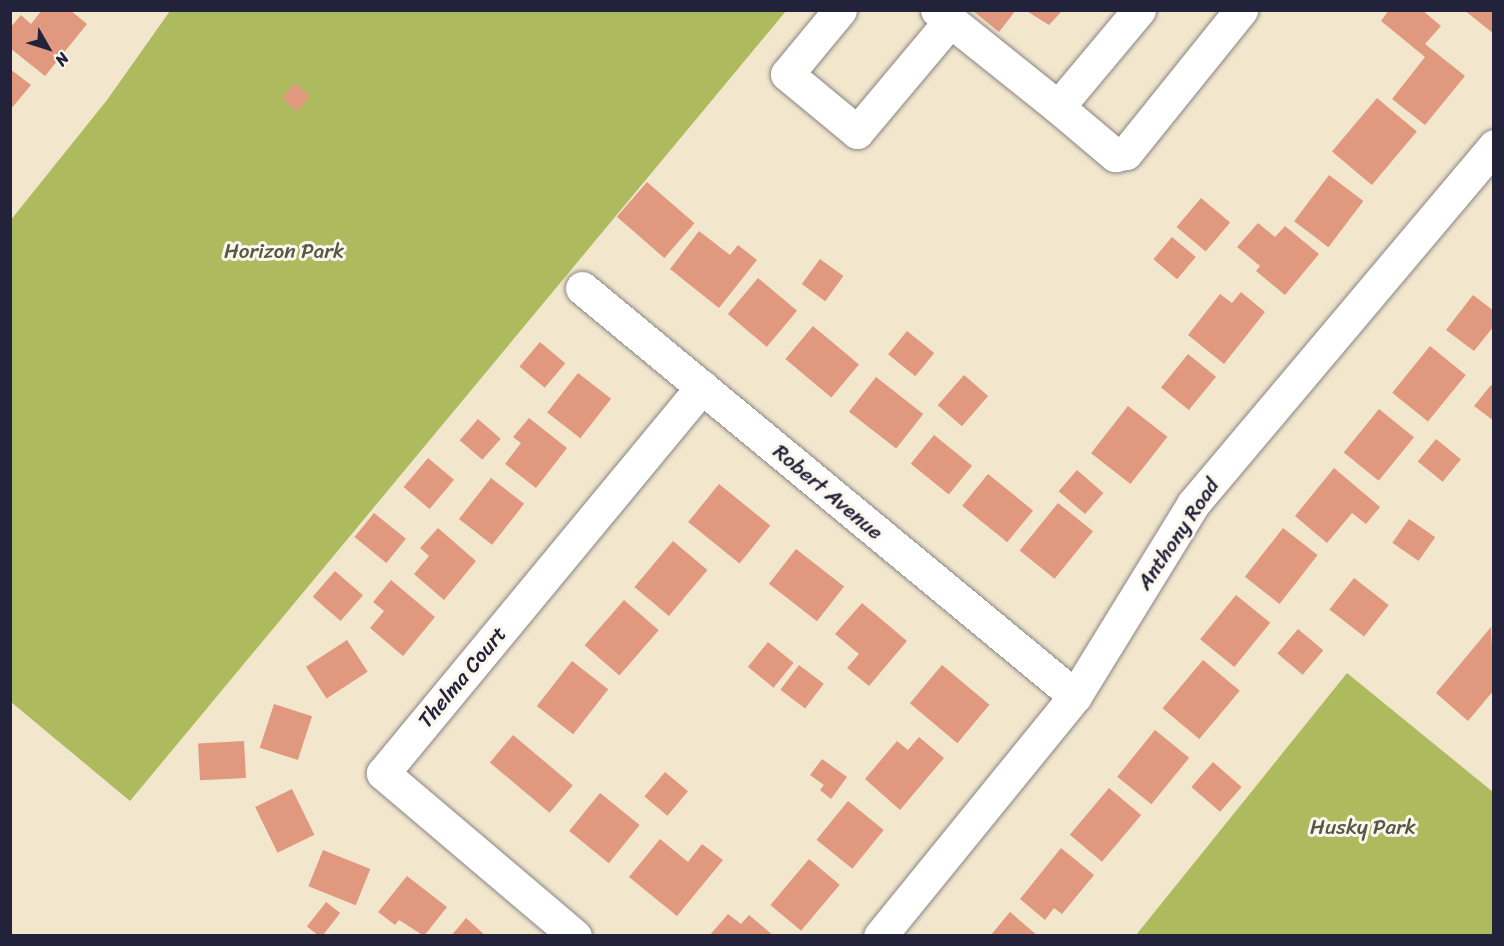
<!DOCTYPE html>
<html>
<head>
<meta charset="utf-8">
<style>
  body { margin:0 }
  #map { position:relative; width:1504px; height:946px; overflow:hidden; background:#f2e7cd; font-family:Sriracha,sans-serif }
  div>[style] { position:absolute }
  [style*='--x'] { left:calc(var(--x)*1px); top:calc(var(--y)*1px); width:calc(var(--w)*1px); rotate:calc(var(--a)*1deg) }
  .green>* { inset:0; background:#adbb5e }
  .building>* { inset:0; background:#e0987e; transform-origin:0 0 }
  .roads { filter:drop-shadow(0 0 2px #8a8484) drop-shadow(0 0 2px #8a8484) }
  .minor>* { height:33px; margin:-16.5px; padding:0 16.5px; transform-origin:16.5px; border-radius:16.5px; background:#fff }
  span { translate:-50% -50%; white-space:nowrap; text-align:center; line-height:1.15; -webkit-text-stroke:6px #fbf7ec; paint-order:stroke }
  .park-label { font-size:21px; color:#535847 }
  .street-label { font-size:21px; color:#22223b }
  .frame { position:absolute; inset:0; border:12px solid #22223b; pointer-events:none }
  .north { position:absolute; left:18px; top:18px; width:60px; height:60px; -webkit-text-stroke:4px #fbf7ec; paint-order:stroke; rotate:129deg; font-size:16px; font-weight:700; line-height:24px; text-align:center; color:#22223b }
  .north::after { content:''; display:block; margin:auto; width:21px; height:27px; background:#22223b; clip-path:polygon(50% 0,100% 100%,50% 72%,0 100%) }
</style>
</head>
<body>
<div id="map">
  <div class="green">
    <div style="clip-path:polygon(170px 11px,786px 11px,130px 801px,11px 702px,10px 221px,107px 100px)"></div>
    <div style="clip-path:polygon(1347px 673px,1493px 792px,1493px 935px,1136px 935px)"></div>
  </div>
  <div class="building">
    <div style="clip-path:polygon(42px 10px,70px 10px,87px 24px,45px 76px,10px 48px,10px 28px,21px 15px,31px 24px)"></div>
    <div style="clip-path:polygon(972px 10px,1016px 10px,999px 32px)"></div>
    <div style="clip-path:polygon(1025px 10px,1063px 10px,1049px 25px)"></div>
    <div style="clip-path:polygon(1389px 10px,1422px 10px,1441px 26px,1425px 44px,1465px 76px,1425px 125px,1392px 99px,1425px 57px,1381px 21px)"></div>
    <div style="clip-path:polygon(1464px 10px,1494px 10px,1494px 34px)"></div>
    <div style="clip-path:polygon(10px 69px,31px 85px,10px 110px)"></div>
    <div style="left:295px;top:83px;width:20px;height:20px;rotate:41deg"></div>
    <div style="left:1377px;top:98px;width:52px;height:70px;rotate:40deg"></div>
    <div style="left:1329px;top:175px;width:43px;height:58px;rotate:37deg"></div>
    <div style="left:647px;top:182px;width:63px;height:46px;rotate:41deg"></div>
    <div style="left:1201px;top:198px;width:38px;height:38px;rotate:40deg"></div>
    <div style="clip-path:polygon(1258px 223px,1275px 237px,1285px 226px,1319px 254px,1285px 295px,1256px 271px,1260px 266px,1237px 247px)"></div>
    <div style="clip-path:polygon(699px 231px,730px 255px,738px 245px,757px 260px,719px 308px,670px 269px)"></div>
    <div style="left:1172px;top:237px;width:31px;height:29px;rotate:40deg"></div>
    <div style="left:820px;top:259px;width:29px;height:31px;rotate:36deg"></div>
    <div style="left:758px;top:278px;width:51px;height:47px;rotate:40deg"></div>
    <div style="clip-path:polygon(1241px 292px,1265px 312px,1224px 364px,1188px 335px,1220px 294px,1232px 303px)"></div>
    <div style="clip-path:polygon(1473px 295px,1494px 311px,1494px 326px,1474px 351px,1446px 330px)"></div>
    <div style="left:813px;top:326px;width:60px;height:43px;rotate:40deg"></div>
    <div style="left:907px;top:331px;width:35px;height:30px;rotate:39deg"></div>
    <div style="left:540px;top:342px;width:33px;height:32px;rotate:40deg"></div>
    <div style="left:1430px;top:346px;width:46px;height:60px;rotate:39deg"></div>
    <div style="left:1188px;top:354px;width:36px;height:43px;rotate:39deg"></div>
    <div style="left:578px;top:373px;width:42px;height:50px;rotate:38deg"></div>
    <div style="left:964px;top:375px;width:32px;height:40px;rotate:41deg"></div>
    <div style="left:876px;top:377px;width:60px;height:44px;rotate:38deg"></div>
    <div style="clip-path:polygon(1491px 385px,1494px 387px,1494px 421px,1474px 406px)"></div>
    <div style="left:1128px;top:406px;width:50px;height:60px;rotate:38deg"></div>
    <div style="left:1379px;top:409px;width:45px;height:56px;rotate:39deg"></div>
    <div style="clip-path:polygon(529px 418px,567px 448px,536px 488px,505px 464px,521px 443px,513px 437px)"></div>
    <div style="left:478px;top:419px;width:30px;height:28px;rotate:41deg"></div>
    <div style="left:934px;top:435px;width:49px;height:37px;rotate:39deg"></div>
    <div style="left:1436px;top:439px;width:32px;height:29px;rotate:39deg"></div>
    <div style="left:428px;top:458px;width:34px;height:38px;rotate:40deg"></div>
    <div style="clip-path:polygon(1334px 468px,1380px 507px,1366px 524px,1352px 513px,1327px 543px,1295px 516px)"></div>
    <div style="left:1077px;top:470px;width:35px;height:28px;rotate:41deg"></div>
    <div style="left:988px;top:474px;width:58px;height:41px;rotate:39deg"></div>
    <div style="left:491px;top:478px;width:42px;height:52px;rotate:38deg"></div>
    <div style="left:719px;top:484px;width:66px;height:49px;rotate:39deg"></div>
    <div style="left:1058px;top:503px;width:45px;height:61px;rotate:39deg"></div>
    <div style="left:374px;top:513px;width:41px;height:31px;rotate:39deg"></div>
    <div style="left:1409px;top:519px;width:32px;height:29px;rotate:35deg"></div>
    <div style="clip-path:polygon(438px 528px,476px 561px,444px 600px,414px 574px,429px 556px,420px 548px)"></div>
    <div style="left:1283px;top:528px;width:44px;height:62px;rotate:38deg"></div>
    <div style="left:673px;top:541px;width:45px;height:60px;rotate:40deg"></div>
    <div style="left:796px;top:549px;width:61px;height:44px;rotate:38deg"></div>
    <div style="left:335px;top:571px;width:37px;height:34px;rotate:41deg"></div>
    <div style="left:1354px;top:578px;width:44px;height:40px;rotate:38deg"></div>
    <div style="clip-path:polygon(391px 580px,435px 617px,403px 656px,370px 628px,384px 611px,373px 602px)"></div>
    <div style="left:1236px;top:595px;width:44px;height:57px;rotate:39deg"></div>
    <div style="left:624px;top:600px;width:46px;height:60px;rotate:41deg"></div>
    <div style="clip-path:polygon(862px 603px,907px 641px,869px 686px,847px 668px,859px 654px,835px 634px)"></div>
    <div style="clip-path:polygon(1491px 627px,1494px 690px,1468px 721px,1436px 693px)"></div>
    <div style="left:1298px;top:629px;width:33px;height:32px;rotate:40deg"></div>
    <div style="left:347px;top:640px;width:38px;height:49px;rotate:57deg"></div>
    <div style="left:768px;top:642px;width:33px;height:32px;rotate:39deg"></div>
    <div style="left:1203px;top:660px;width:48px;height:63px;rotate:40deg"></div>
    <div style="left:572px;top:661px;width:46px;height:57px;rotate:38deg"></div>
    <div style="left:799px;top:665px;width:31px;height:31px;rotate:37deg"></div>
    <div style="left:942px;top:665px;width:62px;height:50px;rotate:40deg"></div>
    <div style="left:274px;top:704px;width:40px;height:46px;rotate:18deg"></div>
    <div style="left:1155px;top:730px;width:44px;height:60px;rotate:39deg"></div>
    <div style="left:513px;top:735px;width:78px;height:36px;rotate:40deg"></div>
    <div style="clip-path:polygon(919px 737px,944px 758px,900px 810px,865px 779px,897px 741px,908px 750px)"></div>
    <div style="left:244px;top:741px;width:37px;height:46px;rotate:87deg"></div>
    <div style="clip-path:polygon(822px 759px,847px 777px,831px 799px,820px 790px,824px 785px,810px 775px)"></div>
    <div style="left:1213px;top:762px;width:38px;height:33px;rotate:41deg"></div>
    <div style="left:665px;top:772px;width:30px;height:32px;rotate:40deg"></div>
    <div style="left:1109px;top:788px;width:42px;height:61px;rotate:40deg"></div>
    <div style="left:292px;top:789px;width:51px;height:41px;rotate:64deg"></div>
    <div style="left:600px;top:793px;width:51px;height:49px;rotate:39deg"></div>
    <div style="left:848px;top:801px;width:46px;height:50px;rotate:39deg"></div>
    <div style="clip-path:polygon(660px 839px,688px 862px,702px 844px,723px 860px,677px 916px,629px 877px)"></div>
    <div style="clip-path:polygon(1061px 848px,1094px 875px,1062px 914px,1054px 908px,1045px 920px,1020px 899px)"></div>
    <div style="left:323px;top:850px;width:51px;height:39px;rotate:22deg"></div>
    <div style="left:809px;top:859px;width:40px;height:60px;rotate:40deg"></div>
    <div style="clip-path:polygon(407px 876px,447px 907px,424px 936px,399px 920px,395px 925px,378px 912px)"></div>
    <div style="left:326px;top:902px;width:18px;height:31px;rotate:38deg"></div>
    <div style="clip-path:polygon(1010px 912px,1038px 936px,990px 936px)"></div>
    <div style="clip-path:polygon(728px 914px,741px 924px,749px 915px,774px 936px,709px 936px)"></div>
    <div style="clip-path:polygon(466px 918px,486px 936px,451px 936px)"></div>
  </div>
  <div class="roads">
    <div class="minor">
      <div style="--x:840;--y:10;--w:83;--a:129.6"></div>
      <div style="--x:787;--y:74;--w:91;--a:39.6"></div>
      <div style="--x:857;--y:132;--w:145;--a:-50"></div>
      <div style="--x:937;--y:10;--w:155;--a:38.7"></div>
      <div style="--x:1139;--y:10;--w:126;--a:129.9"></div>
      <div style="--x:1058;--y:107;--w:75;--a:40.1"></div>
      <div style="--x:1115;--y:155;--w:11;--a:-10"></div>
      <div style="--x:1126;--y:153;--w:184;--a:-51.2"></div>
      <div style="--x:582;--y:288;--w:640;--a:39.61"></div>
      <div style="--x:575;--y:936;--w:252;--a:-139.7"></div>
      <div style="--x:383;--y:773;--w:501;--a:-50.43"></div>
      <div style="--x:880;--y:936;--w:309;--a:-50.9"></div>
      <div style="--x:1075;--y:696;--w:225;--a:-58.4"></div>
      <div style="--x:1193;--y:504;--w:468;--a:-49.9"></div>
    </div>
  </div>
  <div class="park-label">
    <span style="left:284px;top:251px">Horizon Park</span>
    <span style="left:1363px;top:827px">Husky Park</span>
  </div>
  <div class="street-label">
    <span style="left:828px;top:492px;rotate:40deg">Robert Avenue</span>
    <span style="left:1178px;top:534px;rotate:-56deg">Anthony Road</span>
    <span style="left:462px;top:677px;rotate:-50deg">Thelma Court</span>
  </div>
  <div class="frame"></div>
  <div class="north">N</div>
</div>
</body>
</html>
